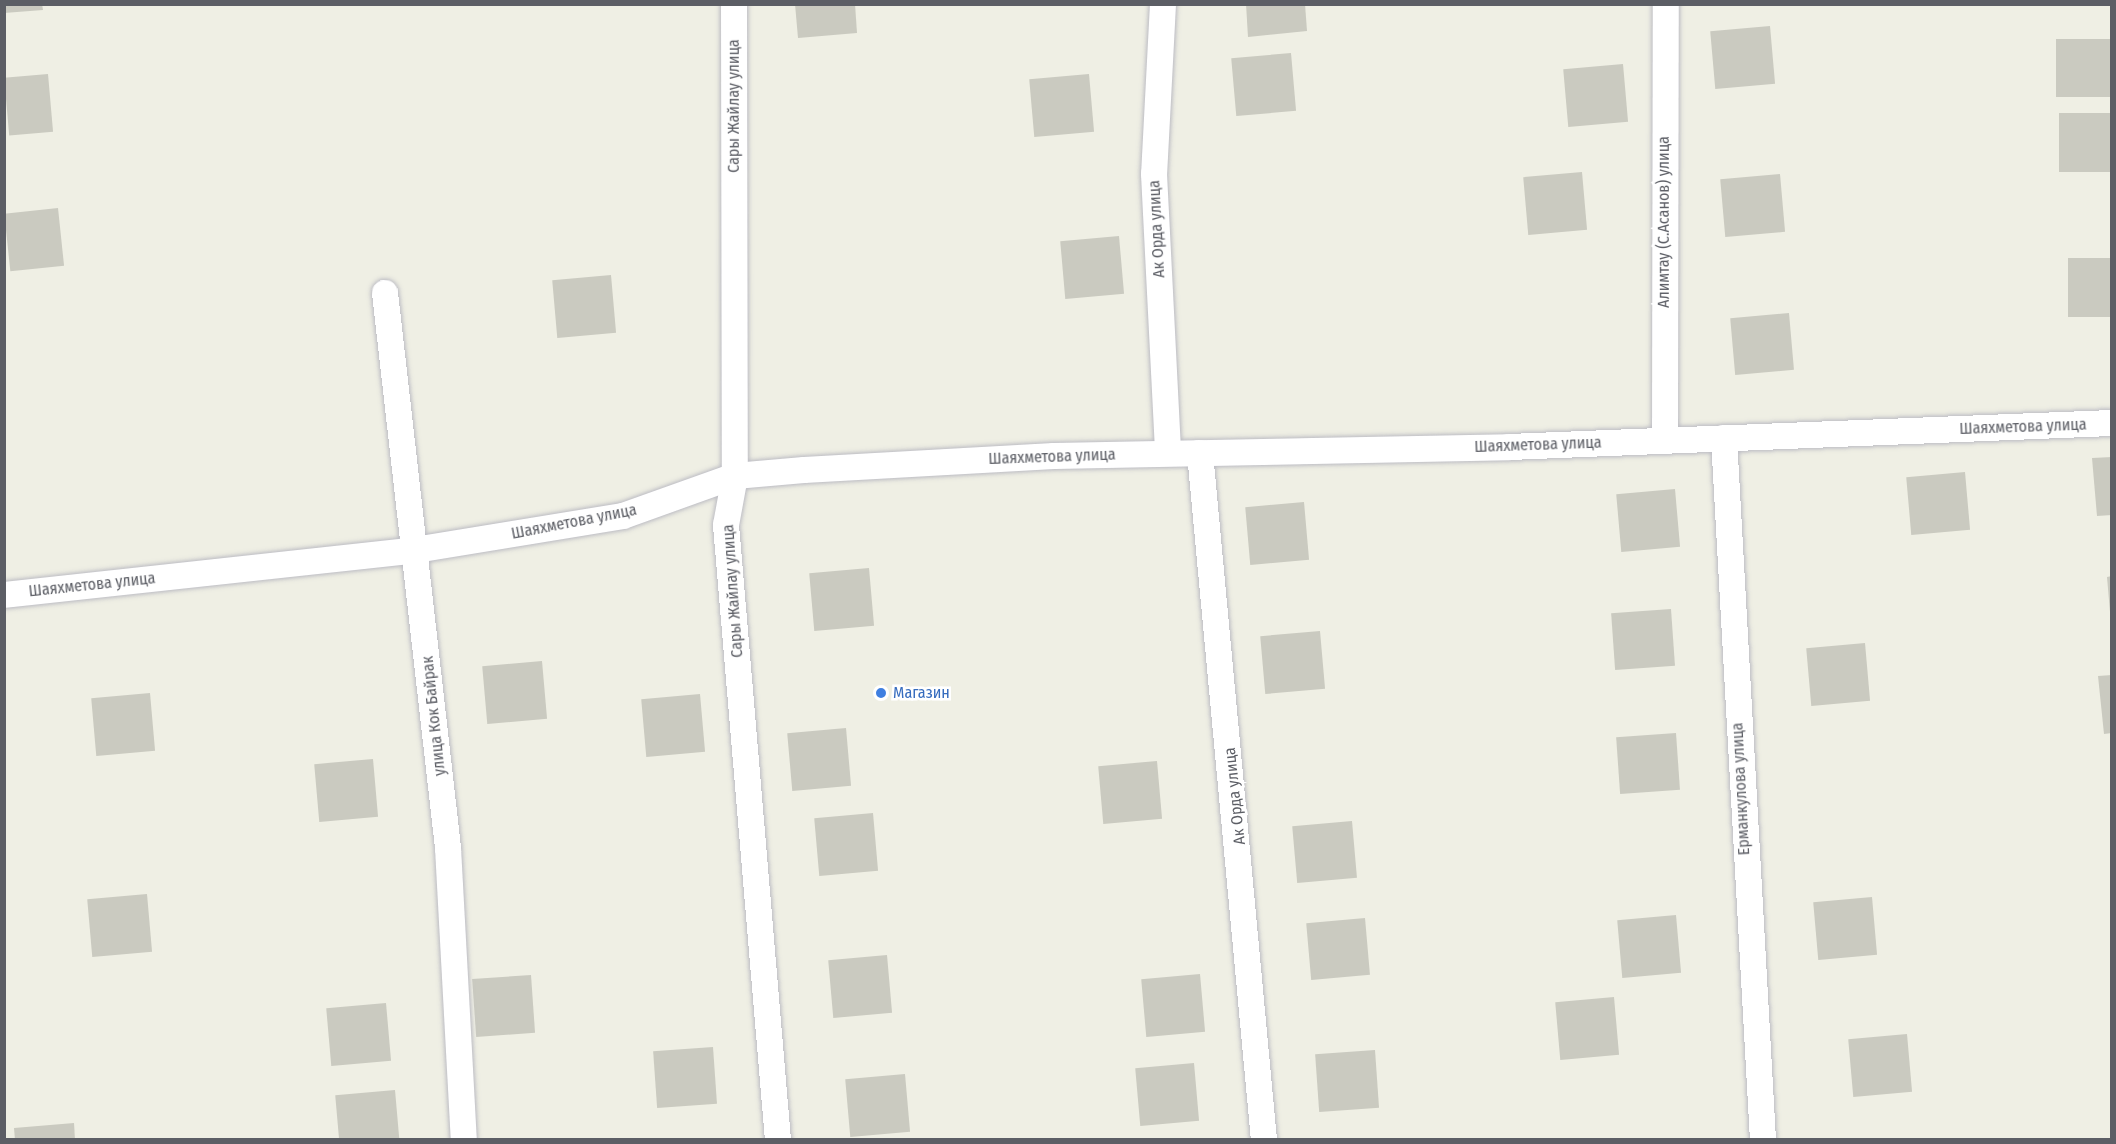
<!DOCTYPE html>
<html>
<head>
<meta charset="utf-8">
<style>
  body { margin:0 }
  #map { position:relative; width:2116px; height:1144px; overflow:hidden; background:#efefe4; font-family:"Fira Sans Condensed",sans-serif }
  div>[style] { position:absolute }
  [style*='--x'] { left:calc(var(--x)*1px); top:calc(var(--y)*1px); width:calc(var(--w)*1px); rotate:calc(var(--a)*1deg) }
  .building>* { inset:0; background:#cacac0; transform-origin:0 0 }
  .roads { filter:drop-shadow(0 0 2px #bcbcc3) drop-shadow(0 0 2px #bcbcc3) }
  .minor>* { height:26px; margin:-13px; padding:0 13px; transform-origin:13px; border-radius:13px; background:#fff }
  .dots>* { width:16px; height:16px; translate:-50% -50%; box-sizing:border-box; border:3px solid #fff; border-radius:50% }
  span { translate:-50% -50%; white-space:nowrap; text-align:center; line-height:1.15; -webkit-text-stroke:5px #fff; paint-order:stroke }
  .street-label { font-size:16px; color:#5c5e65 }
  .shop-label { font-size:16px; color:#366cbe }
  .left { translate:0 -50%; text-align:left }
  .frame { position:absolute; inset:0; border:6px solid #5c5e65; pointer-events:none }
</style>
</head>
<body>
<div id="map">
  <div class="building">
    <div style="clip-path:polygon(4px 4px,42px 4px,43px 10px,4px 13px)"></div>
    <div style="clip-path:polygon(795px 4px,855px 4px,857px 33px,798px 38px)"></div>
    <div style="clip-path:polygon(1246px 4px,1305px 4px,1307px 31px,1248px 37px)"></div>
    <div style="left:1770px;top:26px;width:58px;height:60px;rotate:85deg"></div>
    <div style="left:2112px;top:39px;width:58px;height:56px;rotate:90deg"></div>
    <div style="left:1291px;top:53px;width:58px;height:60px;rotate:85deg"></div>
    <div style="left:1623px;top:64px;width:58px;height:60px;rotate:85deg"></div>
    <div style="left:48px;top:74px;width:58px;height:44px;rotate:85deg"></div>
    <div style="left:1089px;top:74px;width:58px;height:60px;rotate:85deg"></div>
    <div style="left:2112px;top:113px;width:59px;height:53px;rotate:90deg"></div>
    <div style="left:1582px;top:172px;width:58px;height:59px;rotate:85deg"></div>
    <div style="left:1780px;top:174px;width:58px;height:60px;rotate:85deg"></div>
    <div style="left:58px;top:208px;width:58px;height:54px;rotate:84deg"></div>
    <div style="left:1119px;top:236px;width:58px;height:59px;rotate:85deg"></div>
    <div style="left:2112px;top:258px;width:59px;height:44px;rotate:90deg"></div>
    <div style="left:611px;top:275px;width:58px;height:59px;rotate:85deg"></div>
    <div style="left:1789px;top:313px;width:57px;height:59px;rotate:85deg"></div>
    <div style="clip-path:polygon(2112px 457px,2112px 515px,2097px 516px,2092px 458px)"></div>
    <div style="left:1965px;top:472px;width:58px;height:59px;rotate:85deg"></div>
    <div style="left:1675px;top:489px;width:58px;height:59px;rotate:85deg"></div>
    <div style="left:1304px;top:502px;width:58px;height:59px;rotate:85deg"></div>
    <div style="left:869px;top:568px;width:58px;height:60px;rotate:85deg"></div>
    <div style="clip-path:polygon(2112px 576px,2112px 612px,2110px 612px,2107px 577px)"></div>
    <div style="left:1671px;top:609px;width:57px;height:60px;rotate:86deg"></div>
    <div style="left:1320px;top:631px;width:58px;height:60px;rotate:85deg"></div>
    <div style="left:1865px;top:643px;width:58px;height:59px;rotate:85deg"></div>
    <div style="left:542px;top:661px;width:58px;height:60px;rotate:85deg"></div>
    <div style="clip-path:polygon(2112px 675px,2112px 733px,2104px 734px,2098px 676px)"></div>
    <div style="left:150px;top:693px;width:58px;height:59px;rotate:85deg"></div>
    <div style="left:700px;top:694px;width:58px;height:59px;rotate:85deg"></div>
    <div style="left:846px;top:728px;width:58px;height:59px;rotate:85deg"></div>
    <div style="left:1676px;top:733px;width:57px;height:60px;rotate:86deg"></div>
    <div style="left:373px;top:759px;width:58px;height:59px;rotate:85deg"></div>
    <div style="left:1157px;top:761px;width:58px;height:59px;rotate:85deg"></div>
    <div style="left:873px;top:813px;width:58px;height:59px;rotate:85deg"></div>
    <div style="left:1352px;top:821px;width:57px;height:60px;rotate:85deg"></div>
    <div style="left:147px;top:894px;width:58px;height:60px;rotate:85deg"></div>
    <div style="left:1872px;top:897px;width:58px;height:59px;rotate:85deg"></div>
    <div style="left:1676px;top:915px;width:58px;height:59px;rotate:85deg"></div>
    <div style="left:1365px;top:918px;width:57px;height:59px;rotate:85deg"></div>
    <div style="left:887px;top:955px;width:58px;height:59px;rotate:85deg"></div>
    <div style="left:1200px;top:974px;width:58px;height:59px;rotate:85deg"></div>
    <div style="left:531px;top:975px;width:58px;height:59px;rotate:86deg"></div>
    <div style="left:1614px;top:997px;width:58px;height:59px;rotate:85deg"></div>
    <div style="left:386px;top:1003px;width:58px;height:60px;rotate:85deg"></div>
    <div style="left:1907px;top:1034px;width:58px;height:59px;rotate:85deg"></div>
    <div style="left:713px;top:1047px;width:57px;height:60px;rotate:86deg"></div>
    <div style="left:1375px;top:1050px;width:58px;height:60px;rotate:86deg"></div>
    <div style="left:1194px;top:1063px;width:58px;height:59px;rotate:85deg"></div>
    <div style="left:905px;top:1074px;width:58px;height:60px;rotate:85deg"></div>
    <div style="left:395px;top:1090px;width:50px;height:60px;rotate:85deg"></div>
    <div style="clip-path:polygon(74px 1123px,75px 1140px,15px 1140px,14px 1128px)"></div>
  </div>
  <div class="roads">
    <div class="minor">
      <div style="--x:734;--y:4;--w:472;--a:89.9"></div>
      <div style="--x:735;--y:476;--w:50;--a:100.4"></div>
      <div style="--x:726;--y:525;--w:617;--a:85.17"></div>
      <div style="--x:1163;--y:4;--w:170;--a:93"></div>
      <div style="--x:1154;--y:174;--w:279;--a:87.1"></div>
      <div style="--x:385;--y:293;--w:559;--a:83.52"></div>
      <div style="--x:448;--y:848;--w:292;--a:86.9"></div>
      <div style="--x:1724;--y:438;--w:703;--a:86.82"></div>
      <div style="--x:1665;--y:439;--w:435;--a:-89.9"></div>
      <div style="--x:1200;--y:453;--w:690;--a:84.68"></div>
      <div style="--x:4;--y:595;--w:413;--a:-6.2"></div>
      <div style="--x:415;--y:550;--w:211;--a:-9.3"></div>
      <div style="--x:623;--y:516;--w:119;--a:-19.7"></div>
      <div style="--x:735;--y:476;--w:69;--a:-5"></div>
      <div style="--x:804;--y:470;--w:250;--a:-3.2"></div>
      <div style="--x:1054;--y:456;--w:455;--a:-1.1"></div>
      <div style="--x:1509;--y:447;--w:603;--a:-2.28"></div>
    </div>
  </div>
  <div class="dots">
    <div style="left:881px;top:693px;background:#3f7fe0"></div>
  </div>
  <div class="street-label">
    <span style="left:734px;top:106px;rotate:-90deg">Сары Жайлау улица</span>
    <span style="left:1664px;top:222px;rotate:-90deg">Алимтау (С.Асанов) улица</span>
    <span style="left:1157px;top:229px;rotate:-93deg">Ак Орда улица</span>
    <span style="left:2023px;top:427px;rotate:-2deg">Шаяхметова улица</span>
    <span style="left:1538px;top:445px;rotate:-2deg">Шаяхметова улица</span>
    <span style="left:1052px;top:457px;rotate:-2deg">Шаяхметова улица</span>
    <span style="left:574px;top:522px;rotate:-11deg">Шаяхметова улица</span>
    <span style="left:92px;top:585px;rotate:-6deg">Шаяхметова улица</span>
    <span style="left:733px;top:591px;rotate:-94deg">Сары Жайлау улица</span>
    <span style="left:434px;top:716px;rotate:-96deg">улица Кок Байрак</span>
    <span style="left:1741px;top:789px;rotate:-93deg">Ерманкулова улица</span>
    <span style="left:1235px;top:796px;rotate:-96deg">Ак Орда улица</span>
  </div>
  <div class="shop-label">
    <span class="left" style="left:893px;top:693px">Магазин</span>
  </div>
  <div class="frame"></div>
</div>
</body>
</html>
